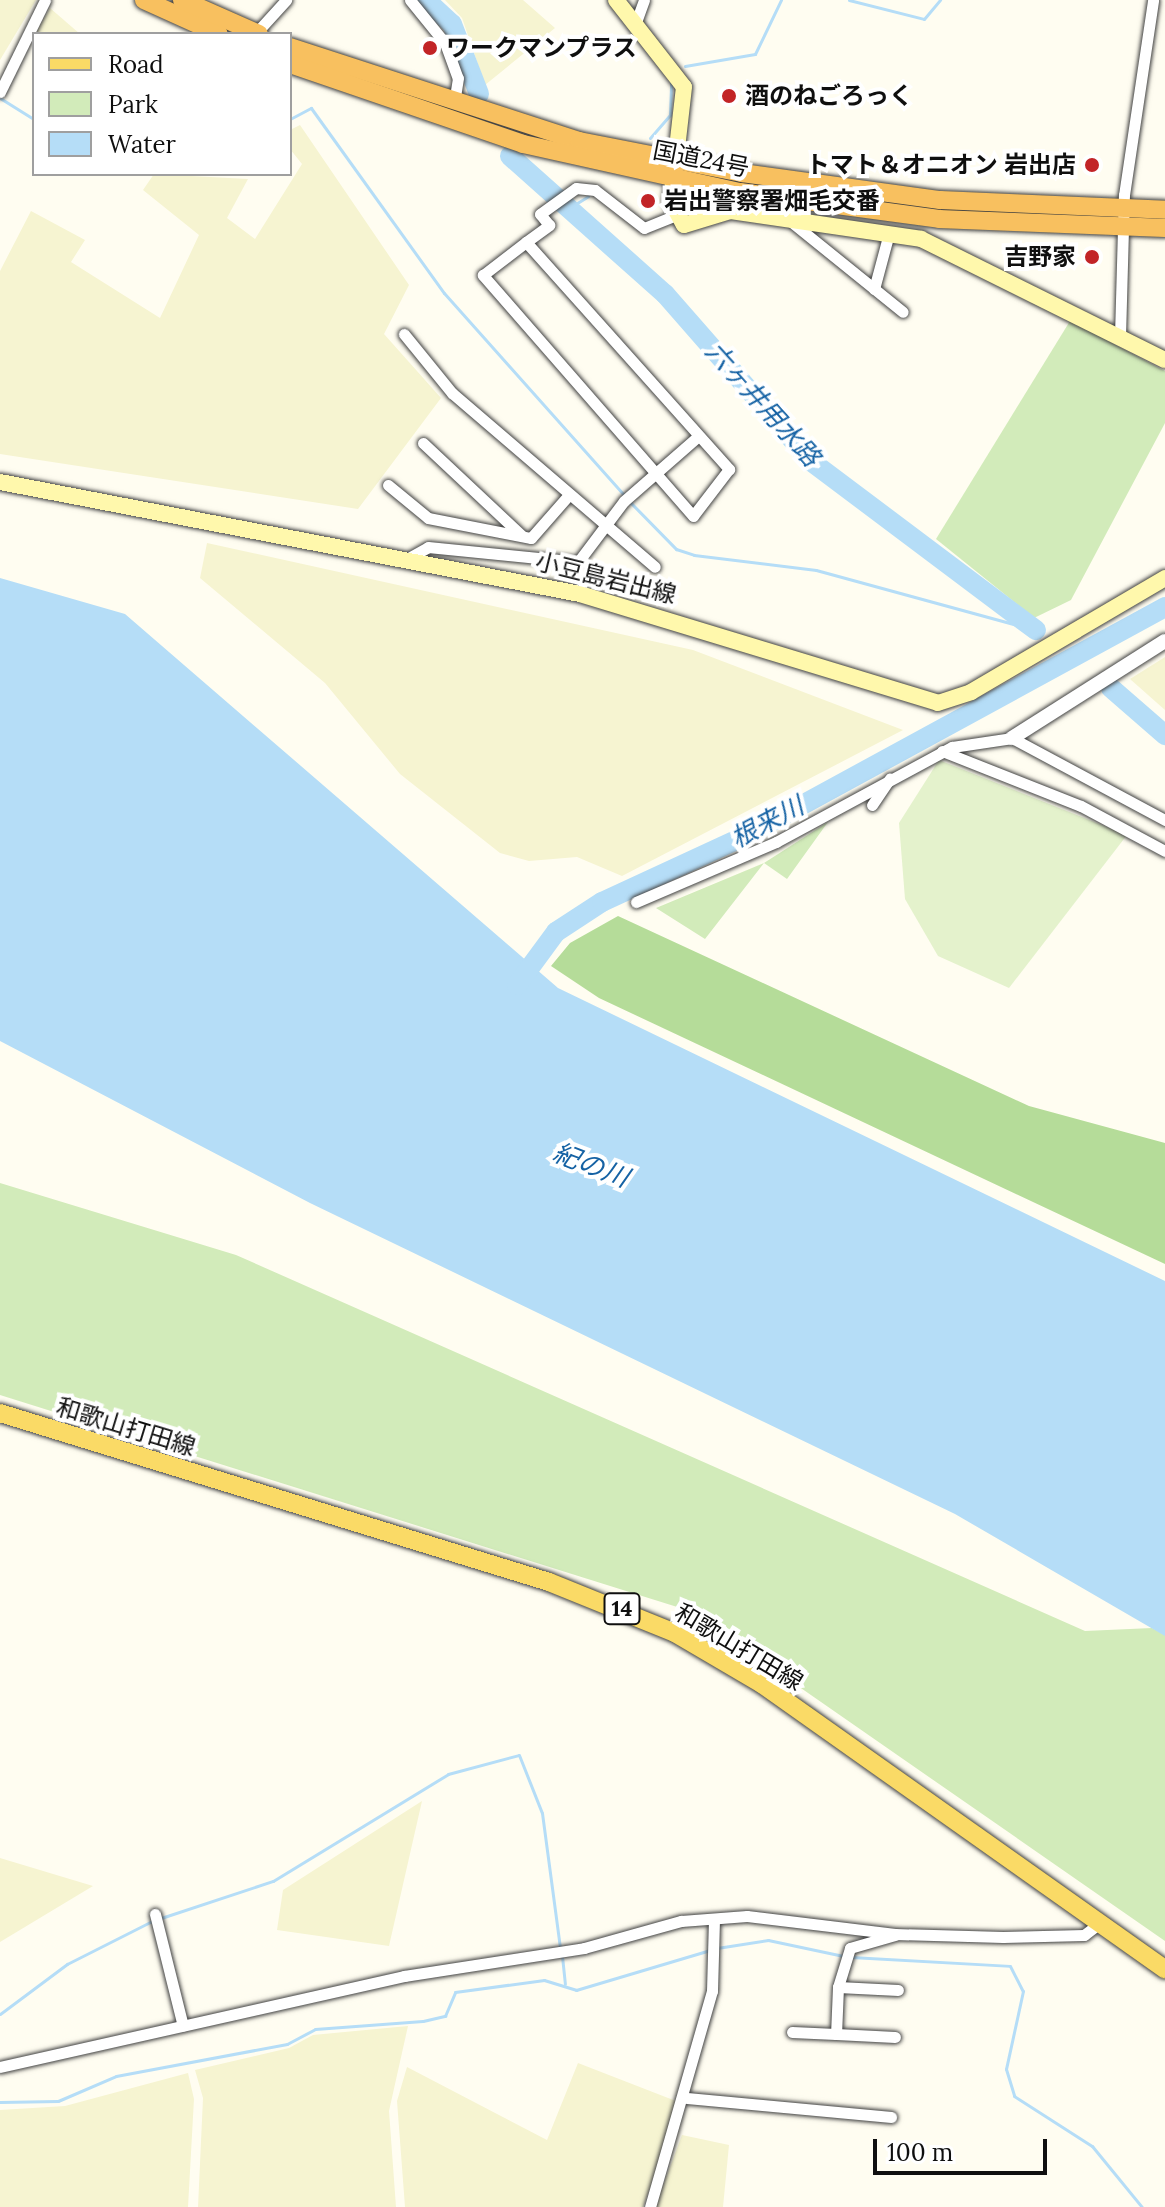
<!DOCTYPE html>
<html>
<head>
<meta charset="utf-8">
<style>
  body { margin:0 }
  #map { position:relative; width:1165px; height:2207px; overflow:hidden; background:#fffdf1; font-family:Lora,"Noto Sans JP",serif }
  div>[style] { position:absolute }
  [style*='--x'] { left:calc(var(--x)*1px); top:calc(var(--y)*1px); width:calc(var(--w)*1px); rotate:calc(var(--a)*1deg) }
  .farmland>* { inset:0; background:#f6f4d1 }
  .green>* { inset:0; background:#d2ebba }
  .forest>* { inset:0; background:#b5dc99 }
  .pitch>* { inset:0; background:#e4f2cc }
  .water>* { inset:0; background:#b5ddf7 }
  .stream>* { height:3px; margin:-1.5px; padding:0 1.5px; transform-origin:1.5px; border-radius:1.5px; background:#b5ddf7 }
  .river>* { height:20px; margin:-10px; padding:0 10px; transform-origin:10px; border-radius:10px; background:#b5ddf7 }
  .roads { filter:drop-shadow(0 0 2px #424242) drop-shadow(0 0 2px #424242) }
  .minor>* { height:11px; margin:-5.5px; padding:0 5.5px; transform-origin:5.5px; border-radius:5.5px; background:#fff }
  .tertiary>* { height:14px; margin:-7px; padding:0 7px; transform-origin:7px; border-radius:7px; background:#fff }
  .secondary>* { height:16px; margin:-8px; padding:0 8px; transform-origin:8px; border-radius:8px; background:#fff8ac }
  .primary>* { height:18px; margin:-9px; padding:0 9px; transform-origin:9px; border-radius:9px; background:#fada66 }
  .trunk>* { height:18px; margin:-9px; padding:0 9px; transform-origin:9px; border-radius:9px; background:#f8c05f }
  .dots>* { width:22px; height:22px; translate:-50% -50%; box-sizing:border-box; border:4px solid #fff; border-radius:50% }
  span { translate:-50% -50%; white-space:nowrap; text-align:center; line-height:1.15; -webkit-text-stroke:8px #fff; paint-order:stroke }
  .shield-label span { padding:2px 6px; background:#fff; border:2px solid; border-radius:6px; -webkit-text-stroke-width:0 }
  .shield-label { font-size:22px; color:#0f0f0f; font-weight:700 }
  .poi-label { font-size:24px; color:#0f0f0f; font-weight:700 }
  .left { translate:0 -50%; text-align:left }
  .right { translate:-100% -50%; text-align:right }
  .street-label { font-size:24px; color:#0f0f0f }
  .water-label { font-size:26px; color:#1562a4; font-style:italic }
  .legend { position:absolute; left:32px; top:32px; width:260px; height:144px; box-sizing:border-box; background:#fff; border:2px solid #9f9f9f; margin:0; padding:10px 14px; list-style:none; font-size:24px; color:#0f0f0f }
  .legend li { display:flex; align-items:center; gap:16px; height:40px }
  .legend b { width:40px; border:2px solid #9f9f9f }
  .scale { position:absolute; left:873px; top:2139px; width:174px; height:36px; box-sizing:border-box; border:4px solid #0f0f0f; border-top:0; padding-left:10px; font-size:24px; line-height:28px; white-space:nowrap; color:#0f0f0f; -webkit-text-stroke:6px #fff; paint-order:stroke }
</style>
</head>
<body>
<div id="map">
  <div class="farmland">
    <div style="clip-path:polygon(0 0,36px 0,0 60px)"></div>
    <div style="clip-path:polygon(445px 0,523px 0,555px 28px,485px 85px,462px 18px)"></div>
    <div style="clip-path:polygon(50px 8px,80px 34px,35px 34px)"></div>
    <div style="clip-path:polygon(300px 125px,409px 285px,384px 334px,441px 398px,358px 509px,0 454px,0 271px,31px 211px,85px 240px,71px 262px,160px 318px,199px 235px,143px 190px,154px 174px,248px 179px,227px 218px,255px 239px,302px 164px,290px 149px,290px 130px)"></div>
    <div style="clip-path:polygon(207px 543px,693px 650px,903px 730px,622px 876px,577px 857px,529px 861px,500px 853px,400px 774px,325px 683px,200px 578px)"></div>
    <div style="clip-path:polygon(1165px 657px,1165px 710px,1130px 679px)"></div>
    <div style="clip-path:polygon(422px 1801px,389px 1946px,277px 1930px,283px 1890px)"></div>
    <div style="clip-path:polygon(0 1858px,93px 1886px,0 1942px)"></div>
    <div style="clip-path:polygon(408px 2026px,389px 2111px,396px 2207px,198px 2207px,203px 2098px,195px 2070px,289px 2048px,313px 2035px)"></div>
    <div style="clip-path:polygon(578px 2063px,681px 2103px,643px 2207px,405px 2207px,397px 2101px,407px 2067px,547px 2140px)"></div>
    <div style="clip-path:polygon(188px 2073px,194px 2099px,188px 2207px,0 2207px,0 2110px,65px 2106px)"></div>
    <div style="clip-path:polygon(682px 2135px,729px 2145px,723px 2207px,655px 2207px)"></div>
  </div>
  <div class="green">
    <div style="clip-path:polygon(1070px 321px,1165px 371px,1165px 423px,1071px 600px,1034px 618px,936px 539px)"></div>
    <div style="clip-path:polygon(828px 822px,787px 879px,764px 863px,705px 939px,656px 908px,764px 863px)"></div>
    <div style="clip-path:polygon(0 1183px,236px 1255px,1085px 1631px,1152px 1628px,1165px 1635px,1165px 1941px,690px 1611px,0 1395px)"></div>
  </div>
  <div class="forest">
    <div style="clip-path:polygon(618px 916px,1029px 1106px,1165px 1143px,1165px 1264px,599px 998px,551px 966px,570px 943px)"></div>
  </div>
  <div class="pitch">
    <div style="clip-path:polygon(939px 760px,1127px 835px,1009px 988px,938px 956px,905px 899px,899px 823px)"></div>
  </div>
  <div class="water">
    <div style="clip-path:polygon(0 578px,125px 614px,558px 988px,1165px 1281px,1165px 1636px,955px 1514px,310px 1203px,0 1041px)"></div>
  </div>
  <div class="stream">
    <div style="--x:849;--y:0;--w:77;--a:14.2"></div>
    <div style="--x:924;--y:19;--w:25;--a:-50"></div>
    <div style="--x:685;--y:66;--w:71;--a:-9.7"></div>
    <div style="--x:755;--y:54;--w:60;--a:-64.3"></div>
    <div style="--x:0;--y:98;--w:40;--a:32"></div>
    <div style="--x:290;--y:119;--w:24;--a:-28"></div>
    <div style="--x:311;--y:108;--w:228;--a:54.3"></div>
    <div style="--x:444;--y:293;--w:272;--a:48.3"></div>
    <div style="--x:650;--y:138;--w:30;--a:-49"></div>
    <div style="--x:670;--y:115;--w:36;--a:-88"></div>
    <div style="--x:566;--y:210;--w:26;--a:-32"></div>
    <div style="--x:630;--y:502;--w:66;--a:45.6"></div>
    <div style="--x:676;--y:549;--w:19;--a:18"></div>
    <div style="--x:694;--y:555;--w:123;--a:7"></div>
    <div style="--x:816;--y:570;--w:228;--a:15.3"></div>
    <div style="--x:161;--y:1918;--w:118;--a:-18.3"></div>
    <div style="--x:273;--y:1881;--w:205;--a:-31.4"></div>
    <div style="--x:448;--y:1774;--w:73;--a:-15"></div>
    <div style="--x:519;--y:1755;--w:62;--a:68.4"></div>
    <div style="--x:542;--y:1813;--w:136;--a:82.4"></div>
    <div style="--x:717;--y:1948;--w:52;--a:-8.9"></div>
    <div style="--x:768;--y:1940;--w:77;--a:12"></div>
    <div style="--x:562;--y:1956;--w:28;--a:84"></div>
    <div style="--x:851;--y:1957;--w:159;--a:3.2"></div>
    <div style="--x:1010;--y:1966;--w:28;--a:63"></div>
    <div style="--x:1023;--y:1991;--w:80;--a:102.3"></div>
    <div style="--x:1006;--y:2069;--w:28;--a:73"></div>
    <div style="--x:1014;--y:2096;--w:93;--a:32.7"></div>
    <div style="--x:1092;--y:2146;--w:79;--a:50.7"></div>
    <div style="--x:0;--y:2014;--w:84;--a:-36.7"></div>
    <div style="--x:67;--y:1964;--w:97;--a:-26.8"></div>
    <div style="--x:0;--y:2102;--w:58;--a:-1"></div>
    <div style="--x:58;--y:2101;--w:63;--a:-23.3"></div>
    <div style="--x:116;--y:2076;--w:174;--a:-10.6"></div>
    <div style="--x:287;--y:2044;--w:32;--a:-28"></div>
    <div style="--x:315;--y:2029;--w:108;--a:-4.2"></div>
    <div style="--x:423;--y:2021;--w:23;--a:-13"></div>
    <div style="--x:445;--y:2016;--w:26;--a:-67"></div>
    <div style="--x:455;--y:1992;--w:90;--a:-7.7"></div>
    <div style="--x:544;--y:1980;--w:34;--a:17"></div>
    <div style="--x:576;--y:1990;--w:140;--a:-16.6"></div>
  </div>
  <div class="river">
    <div style="--x:426;--y:0;--w:35;--a:43"></div>
    <div style="--x:452;--y:24;--w:75;--a:68.9"></div>
    <div style="--x:510;--y:156;--w:208;--a:41.7"></div>
    <div style="--x:665;--y:294;--w:223;--a:48.8"></div>
    <div style="--x:812;--y:462;--w:280;--a:36.9"></div>
    <div style="--x:1111;--y:688;--w:72;--a:41"></div>
    <div style="--x:517;--y:985;--w:66;--a:-53.7"></div>
    <div style="--x:556;--y:932;--w:55;--a:-33.1"></div>
    <div style="--x:602;--y:902;--w:162;--a:-24.8"></div>
    <div style="--x:749;--y:834;--w:474;--a:-28.6"></div>
  </div>
  <div class="roads">
    <div class="minor">
      <div style="--x:410;--y:0;--w:55;--a:50.9"></div>
      <div style="--x:445;--y:43;--w:37;--a:70"></div>
      <div style="--x:458;--y:78;--w:25;--a:99"></div>
      <div style="--x:636;--y:22;--w:23;--a:-70"></div>
      <div style="--x:256;--y:33;--w:45;--a:-47.7"></div>
      <div style="--x:0;--y:92;--w:102;--a:-63.9"></div>
      <div style="--x:789;--y:220;--w:146;--a:38.9"></div>
      <div style="--x:526;--y:242;--w:305;--a:48.2"></div>
      <div style="--x:729;--y:469;--w:59;--a:127.5"></div>
      <div style="--x:693;--y:516;--w:320;--a:-131.1"></div>
      <div style="--x:483;--y:275;--w:54;--a:-37.5"></div>
      <div style="--x:526;--y:242;--w:29;--a:-36"></div>
      <div style="--x:549;--y:225;--w:14;--a:-129"></div>
      <div style="--x:540;--y:214;--w:44;--a:-35.8"></div>
      <div style="--x:576;--y:188;--w:19;--a:6"></div>
      <div style="--x:595;--y:190;--w:62;--a:37.8"></div>
      <div style="--x:644;--y:228;--w:31;--a:-22"></div>
      <div style="--x:874;--y:289;--w:58;--a:-75"></div>
      <div style="--x:404;--y:334;--w:76;--a:50.9"></div>
      <div style="--x:452;--y:393;--w:267;--a:40.6"></div>
      <div style="--x:1120;--y:336;--w:141;--a:-88.4"></div>
      <div style="--x:1124;--y:195;--w:197;--a:-81.5"></div>
      <div style="--x:423;--y:443;--w:136;--a:43.2"></div>
      <div style="--x:388;--y:485;--w:52;--a:39.5"></div>
      <div style="--x:428;--y:518;--w:105;--a:11"></div>
      <div style="--x:531;--y:538;--w:55;--a:-48.7"></div>
      <div style="--x:405;--y:560;--w:26;--a:-29"></div>
      <div style="--x:428;--y:547;--w:151;--a:5.7"></div>
      <div style="--x:578;--y:562;--w:76;--a:-53"></div>
      <div style="--x:624;--y:501;--w:94;--a:-41.1"></div>
      <div style="--x:942;--y:751;--w:149;--a:21.6"></div>
      <div style="--x:1081;--y:806;--w:95;--a:28.2"></div>
      <div style="--x:872;--y:805;--w:32;--a:-56"></div>
      <div style="--x:636;--y:902;--w:152;--a:-23.2"></div>
      <div style="--x:776;--y:842;--w:200;--a:-28.4"></div>
      <div style="--x:952;--y:747;--w:61;--a:-8.5"></div>
      <div style="--x:1012;--y:738;--w:174;--a:28.2"></div>
      <div style="--x:155;--y:1914;--w:115;--a:76"></div>
      <div style="--x:895;--y:1935;--w:47;--a:163.9"></div>
      <div style="--x:850;--y:1948;--w:41;--a:107.1"></div>
      <div style="--x:838;--y:1987;--w:60;--a:2.9"></div>
      <div style="--x:838;--y:1987;--w:47;--a:92.4"></div>
      <div style="--x:836;--y:2034;--w:59;--a:2.9"></div>
      <div style="--x:792;--y:2032;--w:44;--a:2.6"></div>
      <div style="--x:0;--y:2067;--w:414;--a:-12.7"></div>
      <div style="--x:404;--y:1976;--w:182;--a:-8.8"></div>
      <div style="--x:584;--y:1948;--w:101;--a:-15.6"></div>
      <div style="--x:681;--y:1921;--w:66;--a:-4.3"></div>
      <div style="--x:747;--y:1916;--w:149;--a:6.9"></div>
      <div style="--x:895;--y:1934;--w:108;--a:1.6"></div>
      <div style="--x:1003;--y:1937;--w:81;--a:-1.4"></div>
      <div style="--x:1084;--y:1935;--w:15;--a:-37"></div>
      <div style="--x:687;--y:2098;--w:205;--a:5.3"></div>
      <div style="--x:650;--y:2207;--w:225;--a:-74"></div>
      <div style="--x:712;--y:1991;--w:72;--a:-88.4"></div>
    </div>
    <div class="tertiary">
      <div style="--x:1012;--y:738;--w:181;--a:-32.4"></div>
    </div>
    <div class="secondary">
      <div style="--x:616;--y:0;--w:110;--a:52"></div>
      <div style="--x:684;--y:87;--w:115;--a:96.5"></div>
      <div style="--x:671;--y:201;--w:27;--a:62"></div>
      <div style="--x:684;--y:225;--w:48;--a:-16.9"></div>
      <div style="--x:730;--y:211;--w:193;--a:8.3"></div>
      <div style="--x:921;--y:239;--w:272;--a:26.4"></div>
      <div style="--x:0;--y:482;--w:591;--a:10.93"></div>
      <div style="--x:580;--y:594;--w:374;--a:16.9"></div>
      <div style="--x:938;--y:703;--w:35;--a:-18"></div>
      <div style="--x:971;--y:692;--w:225;--a:-30.4"></div>
    </div>
    <div class="primary">
      <div style="--x:0;--y:1413;--w:574;--a:17.11"></div>
      <div style="--x:549;--y:1582;--w:136;--a:22"></div>
      <div style="--x:675;--y:1633;--w:101;--a:30.4"></div>
      <div style="--x:762;--y:1684;--w:494;--a:35.3"></div>
    </div>
    <div class="trunk">
      <div style="--x:144;--y:0;--w:82;--a:24.4"></div>
      <div style="--x:182;--y:0;--w:84;--a:23.8"></div>
      <div style="--x:290;--y:47;--w:304;--a:18"></div>
      <div style="--x:579;--y:141;--w:166;--a:11.1"></div>
      <div style="--x:742;--y:173;--w:200;--a:7.8"></div>
      <div style="--x:940;--y:200;--w:225;--a:2.5"></div>
      <div style="--x:290;--y:64;--w:246;--a:18.9"></div>
      <div style="--x:523;--y:144;--w:222;--a:12.5"></div>
      <div style="--x:740;--y:192;--w:201;--a:7.7"></div>
      <div style="--x:939;--y:219;--w:226;--a:2.3"></div>
    </div>
  </div>
  <div class="dots">
    <div style="left:430px;top:48px;background:#c22427"></div>
    <div style="left:729px;top:96px;background:#c22427"></div>
    <div style="left:1092px;top:165px;background:#c22427"></div>
    <div style="left:648px;top:201px;background:#c22427"></div>
    <div style="left:1092px;top:257px;background:#c22427"></div>
  </div>
  <div class="shield-label">
    <span style="left:622px;top:1609px">14</span>
  </div>
  <div class="poi-label">
    <span class="left" style="left:446px;top:48px">ワークマンプラス</span>
    <span class="left" style="left:745px;top:96px">酒のねごろっく</span>
    <span class="right" style="left:1076px;top:165px">トマト＆オニオン 岩出店</span>
    <span class="left" style="left:664px;top:201px">岩出警察署畑毛交番</span>
    <span class="right" style="left:1076px;top:257px">吉野家</span>
  </div>
  <div class="street-label">
    <span style="left:701px;top:159px;rotate:11deg">国道24号</span>
    <span style="left:606px;top:578px;rotate:14deg">小豆島岩出線</span>
    <span style="left:126px;top:1427px;rotate:17deg">和歌山打田線</span>
    <span style="left:739px;top:1647px;rotate:31deg">和歌山打田線</span>
  </div>
  <div class="water-label">
    <span style="left:763px;top:404px;rotate:48deg">六ヶ井用水路</span>
    <span style="left:767px;top:822px;rotate:-28deg">根来川</span>
    <span style="left:591px;top:1165px;rotate:21deg">紀の川</span>
  </div>
  <ul class="legend">
  <li><b style="height:10px;background:#fada66"></b>Road</li>
  <li><b style="height:22px;background:#d2ebba"></b>Park</li>
  <li><b style="height:22px;background:#b5ddf7"></b>Water</li>
  </ul>
  <div class="scale">100 m</div>
</div>
</body>
</html>
